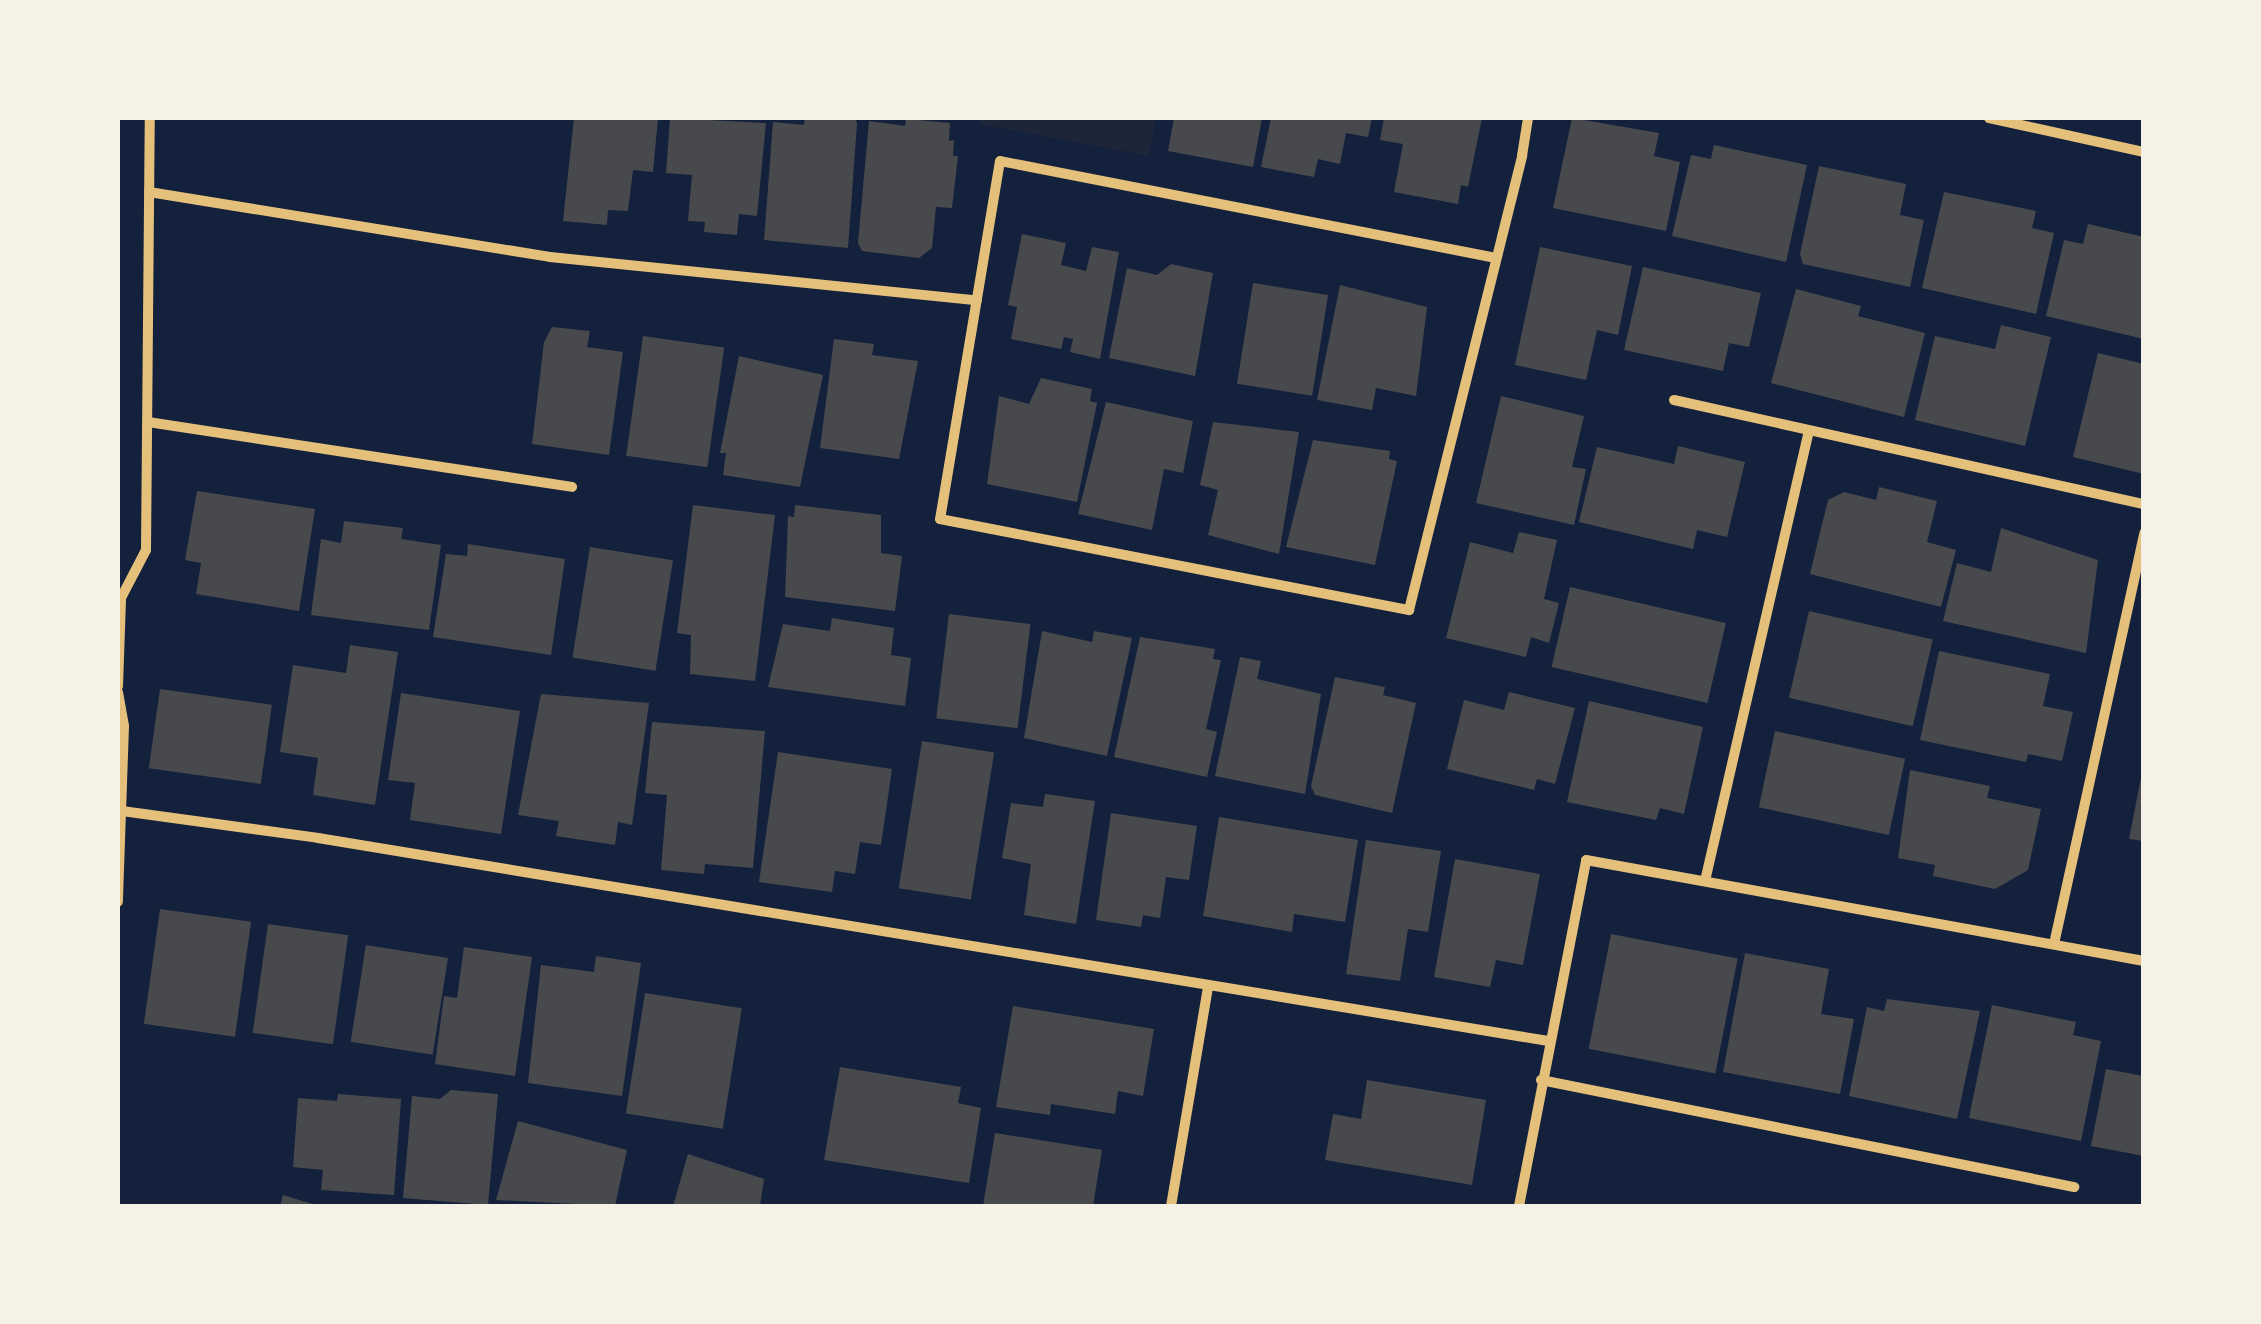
<!DOCTYPE html>
<html>
<head>
<meta charset="utf-8">
<style>
  body { margin:0 }
  #map { position:relative; width:2261px; height:1324px; overflow:hidden; background:#14213d; font-family:Overpass,sans-serif }
  div>[style] { position:absolute }
  [style*='--x'] { left:calc(var(--x)*1px); top:calc(var(--y)*1px); width:calc(var(--w)*1px); rotate:calc(var(--a)*1deg) }
  .green>* { inset:0; background:#1d2539 }
  .building>* { inset:0; background:#48494c; transform-origin:0 0 }
  .minor>* { height:10px; margin:-5px; padding:0 5px; transform-origin:5px; border-radius:5px; background:#e5c07b }
  span { translate:-50% -50%; white-space:nowrap; text-align:center; line-height:1.15; -webkit-text-stroke:10px #f6f1e7; paint-order:stroke }
  .frame { position:absolute; inset:0; border:120px solid #f6f1e7; pointer-events:none }
</style>
</head>
<body>
<div id="map">
  <div class="green">
    <div style="clip-path:polygon(981px 118px,1156px 118px,1149px 156px,980px 124px)"></div>
  </div>
  <div class="building">
    <div style="clip-path:polygon(574px 118px,658px 118px,653px 172px,633px 170px,628px 211px,608px 210px,607px 225px,563px 221px)"></div>
    <div style="clip-path:polygon(670px 118px,766px 123px,757px 216px,739px 214px,737px 235px,704px 232px,705px 222px,688px 221px,692px 175px,666px 173px)"></div>
    <div style="clip-path:polygon(805px 118px,855px 118px,857px 123px,848px 248px,764px 240px,773px 122px,804px 125px)"></div>
    <div style="clip-path:polygon(1174px 118px,1262px 118px,1253px 167px,1168px 151px)"></div>
    <div style="clip-path:polygon(1271px 118px,1372px 118px,1368px 137px,1346px 133px,1340px 164px,1318px 159px,1314px 177px,1261px 167px)"></div>
    <div style="clip-path:polygon(1384px 118px,1482px 118px,1468px 187px,1461px 185px,1458px 204px,1394px 192px,1403px 144px,1380px 140px)"></div>
    <div style="clip-path:polygon(1572px 118px,1659px 133px,1654px 156px,1680px 162px,1666px 231px,1553px 208px)"></div>
    <div style="clip-path:polygon(906px 119px,950px 123px,949px 141px,954px 140px,953px 156px,958px 156px,952px 208px,936px 207px,932px 248px,919px 258px,862px 251px,858px 243px,869px 121px,905px 126px)"></div>
    <div style="clip-path:polygon(1714px 145px,1807px 165px,1786px 262px,1672px 236px,1691px 155px,1711px 159px)"></div>
    <div style="clip-path:polygon(1819px 166px,1906px 184px,1900px 215px,1924px 220px,1910px 287px,1803px 264px,1800px 254px)"></div>
    <div style="clip-path:polygon(1944px 192px,2036px 211px,2032px 228px,2054px 233px,2036px 314px,1922px 288px)"></div>
    <div style="clip-path:polygon(2088px 224px,2144px 237px,2144px 339px,2046px 316px,2064px 240px,2083px 244px)"></div>
    <div style="clip-path:polygon(1022px 234px,1066px 243px,1061px 265px,1086px 271px,1092px 247px,1119px 252px,1100px 359px,1070px 352px,1073px 339px,1064px 337px,1061px 349px,1011px 339px,1017px 307px,1008px 305px)"></div>
    <div style="clip-path:polygon(1540px 247px,1632px 266px,1618px 335px,1597px 330px,1586px 380px,1515px 365px)"></div>
    <div style="clip-path:polygon(1171px 264px,1213px 273px,1195px 376px,1109px 358px,1127px 268px,1157px 275px)"></div>
    <div style="clip-path:polygon(1643px 267px,1761px 293px,1749px 347px,1729px 343px,1723px 371px,1624px 350px)"></div>
    <div style="left:1253px;top:283px;width:76px;height:102px;rotate:9deg"></div>
    <div style="clip-path:polygon(1340px 285px,1427px 307px,1416px 396px,1376px 388px,1372px 410px,1317px 400px)"></div>
    <div style="clip-path:polygon(1796px 289px,1861px 306px,1858px 316px,1925px 333px,1904px 417px,1771px 383px)"></div>
    <div style="clip-path:polygon(2001px 325px,2051px 337px,2025px 446px,1915px 420px,1935px 336px,1995px 349px)"></div>
    <div style="clip-path:polygon(552px 327px,590px 331px,587px 347px,623px 352px,609px 455px,532px 444px,544px 342px)"></div>
    <div style="left:643px;top:336px;width:82px;height:121px;rotate:8deg"></div>
    <div style="clip-path:polygon(834px 339px,874px 344px,872px 355px,918px 361px,899px 459px,820px 448px)"></div>
    <div style="clip-path:polygon(2098px 353px,2144px 364px,2144px 474px,2073px 457px)"></div>
    <div style="clip-path:polygon(739px 356px,823px 375px,800px 487px,723px 475px,726px 453px,720px 453px)"></div>
    <div style="clip-path:polygon(1041px 378px,1092px 389px,1090px 401px,1097px 403px,1077px 502px,987px 484px,999px 396px,1029px 404px)"></div>
    <div style="clip-path:polygon(1501px 396px,1584px 416px,1572px 467px,1586px 469px,1574px 525px,1476px 503px)"></div>
    <div style="clip-path:polygon(1106px 402px,1193px 421px,1183px 473px,1164px 469px,1152px 530px,1078px 514px)"></div>
    <div style="clip-path:polygon(1213px 422px,1299px 432px,1279px 554px,1208px 535px,1218px 490px,1200px 485px)"></div>
    <div style="clip-path:polygon(1313px 440px,1390px 451px,1389px 459px,1397px 461px,1375px 565px,1286px 547px)"></div>
    <div style="clip-path:polygon(1678px 446px,1745px 462px,1727px 537px,1697px 530px,1693px 549px,1579px 522px,1597px 447px,1674px 464px)"></div>
    <div style="clip-path:polygon(1879px 487px,1937px 501px,1927px 542px,1956px 550px,1941px 607px,1810px 574px,1828px 500px,1844px 492px,1876px 500px)"></div>
    <div style="clip-path:polygon(197px 491px,315px 509px,299px 611px,196px 594px,201px 563px,185px 560px)"></div>
    <div style="clip-path:polygon(693px 505px,775px 515px,755px 681px,690px 674px,691px 635px,677px 633px)"></div>
    <div style="clip-path:polygon(795px 505px,881px 515px,881px 553px,902px 556px,895px 611px,785px 597px,788px 516px,794px 517px)"></div>
    <div style="clip-path:polygon(344px 521px,403px 528px,401px 539px,441px 545px,429px 630px,311px 615px,321px 539px,341px 543px)"></div>
    <div style="clip-path:polygon(2001px 528px,2098px 560px,2086px 653px,1943px 621px,1957px 563px,1991px 572px)"></div>
    <div style="clip-path:polygon(1519px 532px,1557px 540px,1544px 599px,1559px 603px,1549px 643px,1531px 637px,1526px 657px,1446px 638px,1470px 542px,1513px 553px)"></div>
    <div style="clip-path:polygon(468px 544px,565px 559px,551px 655px,433px 637px,446px 554px,467px 556px)"></div>
    <div style="left:590px;top:547px;width:84px;height:112px;rotate:9deg"></div>
    <div style="left:1570px;top:587px;width:160px;height:82px;rotate:13deg"></div>
    <div style="left:1809px;top:611px;width:127px;height:89px;rotate:13deg"></div>
    <div style="left:949px;top:614px;width:82px;height:105px;rotate:7deg"></div>
    <div style="clip-path:polygon(832px 618px,894px 628px,891px 655px,911px 658px,905px 706px,768px 687px,783px 624px,830px 631px)"></div>
    <div style="clip-path:polygon(1042px 631px,1092px 642px,1094px 631px,1132px 638px,1107px 756px,1024px 738px)"></div>
    <div style="clip-path:polygon(1140px 637px,1215px 649px,1213px 659px,1221px 660px,1206px 729px,1217px 732px,1207px 777px,1114px 757px)"></div>
    <div style="clip-path:polygon(350px 645px,398px 652px,375px 805px,313px 795px,318px 758px,280px 752px,293px 665px,346px 673px)"></div>
    <div style="clip-path:polygon(1939px 651px,2050px 674px,2043px 706px,2073px 712px,2062px 761px,2028px 754px,2026px 762px,1920px 740px)"></div>
    <div style="clip-path:polygon(1240px 657px,1261px 661px,1257px 679px,1321px 694px,1305px 794px,1215px 776px)"></div>
    <div style="clip-path:polygon(1335px 677px,1385px 687px,1383px 695px,1416px 703px,1392px 813px,1315px 795px,1311px 786px)"></div>
    <div style="left:160px;top:689px;width:113px;height:80px;rotate:8deg"></div>
    <div style="clip-path:polygon(1509px 692px,1575px 708px,1555px 784px,1537px 779px,1534px 790px,1447px 769px,1464px 700px,1504px 710px)"></div>
    <div style="clip-path:polygon(401px 693px,520px 711px,501px 834px,410px 820px,415px 783px,388px 780px)"></div>
    <div style="clip-path:polygon(541px 694px,649px 703px,632px 825px,618px 822px,615px 845px,556px 836px,559px 821px,518px 815px)"></div>
    <div style="clip-path:polygon(1589px 701px,1703px 727px,1684px 814px,1660px 808px,1656px 820px,1567px 802px)"></div>
    <div style="clip-path:polygon(652px 722px,765px 731px,753px 868px,705px 864px,704px 874px,661px 870px,667px 795px,645px 793px)"></div>
    <div style="left:1775px;top:731px;width:133px;height:78px;rotate:12deg"></div>
    <div style="left:922px;top:741px;width:73px;height:149px;rotate:9deg"></div>
    <div style="clip-path:polygon(778px 752px,892px 769px,881px 845px,860px 842px,855px 874px,835px 871px,832px 892px,759px 882px)"></div>
    <div style="clip-path:polygon(2144px 762px,2144px 841px,2129px 839px)"></div>
    <div style="clip-path:polygon(1910px 770px,1990px 786px,1987px 798px,2041px 809px,2028px 870px,1995px 889px,1933px 876px,1935px 865px,1898px 858px)"></div>
    <div style="clip-path:polygon(1045px 794px,1095px 801px,1076px 924px,1024px 915px,1031px 864px,1002px 858px,1011px 803px,1043px 807px)"></div>
    <div style="clip-path:polygon(1111px 813px,1197px 826px,1189px 880px,1166px 877px,1160px 918px,1143px 915px,1141px 927px,1096px 920px)"></div>
    <div style="clip-path:polygon(1219px 817px,1358px 840px,1345px 922px,1294px 914px,1292px 932px,1203px 916px)"></div>
    <div style="clip-path:polygon(1366px 840px,1441px 851px,1428px 932px,1408px 929px,1400px 981px,1346px 974px)"></div>
    <div style="clip-path:polygon(1455px 859px,1540px 874px,1523px 965px,1496px 960px,1490px 987px,1434px 977px)"></div>
    <div style="left:160px;top:909px;width:92px;height:116px;rotate:8deg"></div>
    <div style="left:268px;top:924px;width:81px;height:110px;rotate:8deg"></div>
    <div style="left:1611px;top:934px;width:129px;height:117px;rotate:11deg"></div>
    <div style="left:366px;top:945px;width:83px;height:98px;rotate:9deg"></div>
    <div style="clip-path:polygon(464px 947px,532px 957px,515px 1076px,435px 1064px,444px 996px,457px 998px)"></div>
    <div style="clip-path:polygon(1745px 953px,1829px 969px,1821px 1014px,1854px 1019px,1840px 1094px,1723px 1072px)"></div>
    <div style="clip-path:polygon(596px 956px,641px 963px,622px 1096px,528px 1083px,541px 965px,594px 972px)"></div>
    <div style="left:645px;top:993px;width:98px;height:122px;rotate:9deg"></div>
    <div style="clip-path:polygon(1887px 999px,1980px 1011px,1957px 1119px,1849px 1096px,1867px 1007px,1884px 1011px)"></div>
    <div style="clip-path:polygon(1992px 1005px,2076px 1022px,2073px 1035px,2101px 1041px,2081px 1141px,1969px 1118px)"></div>
    <div style="clip-path:polygon(1013px 1006px,1154px 1029px,1143px 1096px,1118px 1091px,1115px 1114px,1051px 1104px,1050px 1115px,996px 1107px)"></div>
    <div style="clip-path:polygon(840px 1067px,961px 1087px,958px 1103px,981px 1108px,969px 1183px,824px 1160px)"></div>
    <div style="clip-path:polygon(2106px 1069px,2144px 1076px,2144px 1156px,2091px 1146px)"></div>
    <div style="clip-path:polygon(1367px 1080px,1486px 1100px,1472px 1185px,1325px 1160px,1333px 1114px,1361px 1119px)"></div>
    <div style="clip-path:polygon(451px 1090px,498px 1094px,488px 1205px,403px 1198px,412px 1096px,440px 1099px)"></div>
    <div style="clip-path:polygon(338px 1094px,401px 1099px,394px 1195px,321px 1190px,323px 1170px,293px 1167px,298px 1098px,337px 1101px)"></div>
    <div style="clip-path:polygon(518px 1121px,627px 1150px,615px 1206px,496px 1200px)"></div>
    <div style="clip-path:polygon(995px 1133px,1102px 1150px,1093px 1206px,983px 1206px)"></div>
    <div style="clip-path:polygon(688px 1154px,764px 1179px,760px 1206px,673px 1206px)"></div>
    <div style="clip-path:polygon(283px 1195px,319px 1206px,280px 1206px)"></div>
  </div>
  <div class="minor">
    <div style="--x:1989;--y:118;--w:159;--a:12.4"></div>
    <div style="--x:149;--y:192;--w:406;--a:9.2"></div>
    <div style="--x:550;--y:257;--w:429;--a:5.8"></div>
    <div style="--x:1496;--y:258;--w:505;--a:-168.93"></div>
    <div style="--x:1000;--y:161;--w:363;--a:99.5"></div>
    <div style="--x:940;--y:519;--w:478;--a:11"></div>
    <div style="--x:1409;--y:610;--w:468;--a:-76"></div>
    <div style="--x:1522;--y:156;--w:38;--a:-81"></div>
    <div style="--x:1674;--y:400;--w:481;--a:12.5"></div>
    <div style="--x:148;--y:422;--w:429;--a:8.7"></div>
    <div style="--x:118;--y:686;--w:88;--a:-88"></div>
    <div style="--x:121;--y:598;--w:54;--a:-62.5"></div>
    <div style="--x:146;--y:550;--w:432;--a:-89.5"></div>
    <div style="--x:118;--y:692;--w:35;--a:80"></div>
    <div style="--x:124;--y:726;--w:176;--a:92"></div>
    <div style="--x:122;--y:811;--w:198;--a:7.8"></div>
    <div style="--x:318;--y:838;--w:1247;--a:9.37"></div>
    <div style="--x:1705;--y:881;--w:462;--a:-77"></div>
    <div style="--x:2054;--y:944;--w:421;--a:-77.6"></div>
    <div style="--x:1541;--y:1080;--w:544;--a:11.35"></div>
    <div style="--x:1171;--y:1206;--w:221;--a:-80.4"></div>
    <div style="--x:1519;--y:1206;--w:352;--a:-79"></div>
    <div style="--x:1586;--y:860;--w:567;--a:10.26"></div>
  </div>
  <div class="frame"></div>
</div>
</body>
</html>
